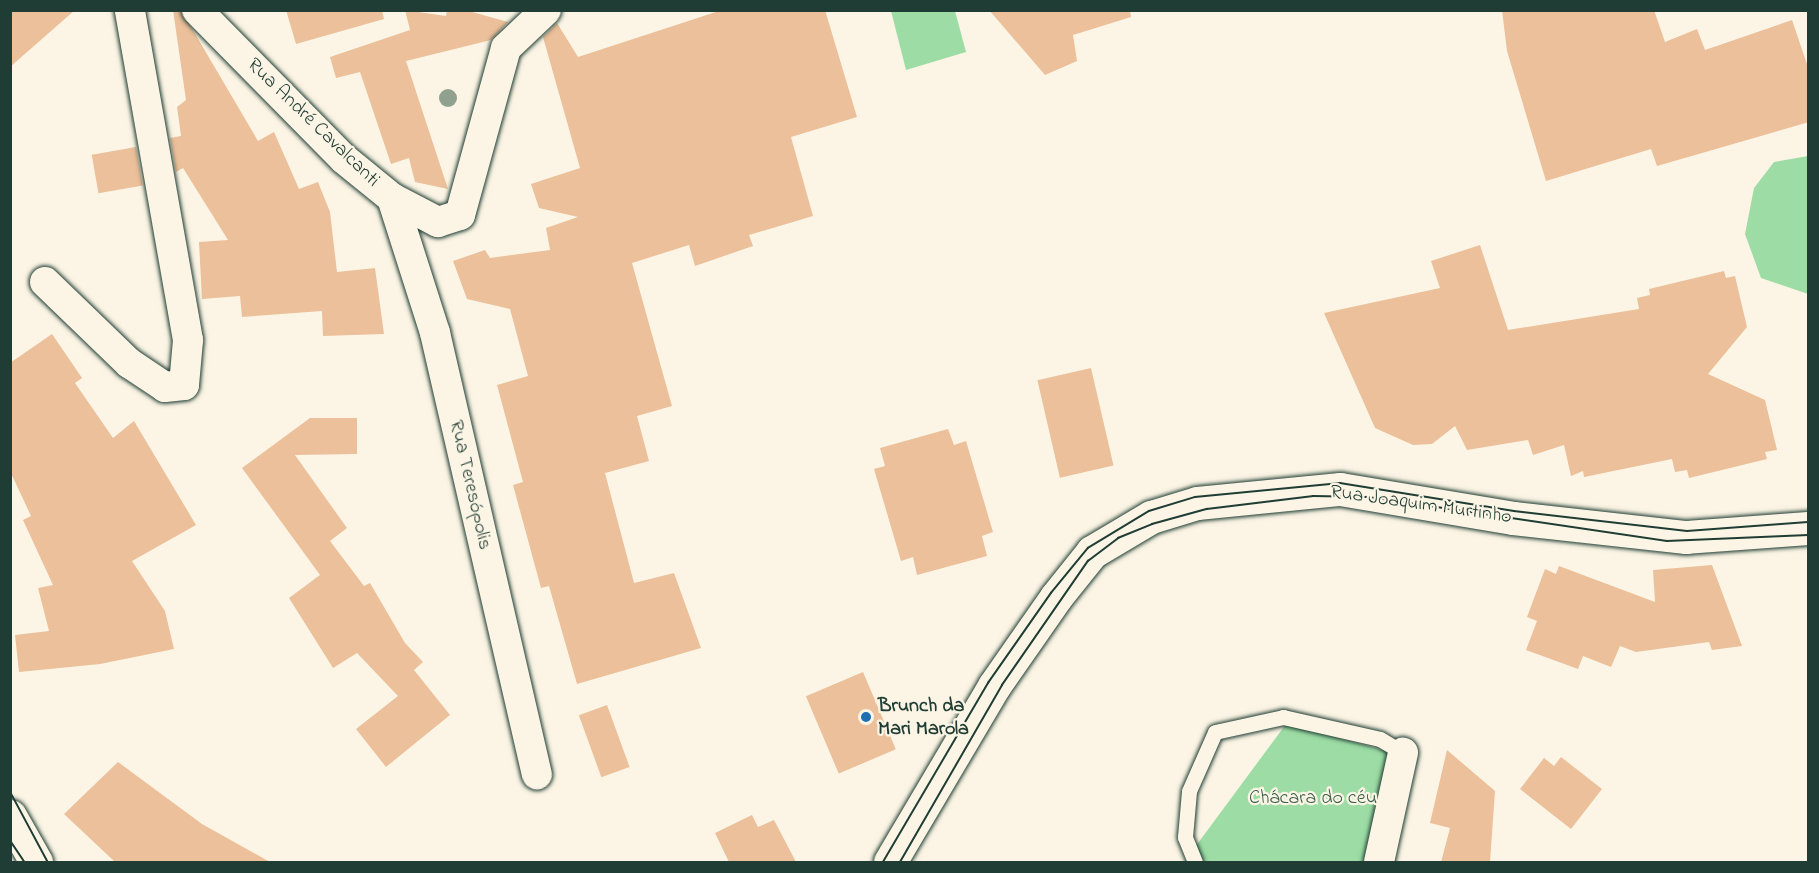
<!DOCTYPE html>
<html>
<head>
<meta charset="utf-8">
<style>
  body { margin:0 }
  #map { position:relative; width:1819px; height:873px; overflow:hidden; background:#fcf5e5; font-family:"Indie Flower",sans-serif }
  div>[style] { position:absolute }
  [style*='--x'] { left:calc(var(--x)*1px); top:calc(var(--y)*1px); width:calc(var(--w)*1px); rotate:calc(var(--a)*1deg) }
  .green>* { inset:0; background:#9ddda5 }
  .building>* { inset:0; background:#ebc09a; transform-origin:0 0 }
  .roads { filter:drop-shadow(0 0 2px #1f3d34) drop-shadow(0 0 2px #1f3d34) }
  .service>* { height:15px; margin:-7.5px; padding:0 7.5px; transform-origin:7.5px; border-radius:7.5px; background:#fcf5e5 }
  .minor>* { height:30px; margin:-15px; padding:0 15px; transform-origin:15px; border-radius:15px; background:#fcf5e5 }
  .tertiary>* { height:33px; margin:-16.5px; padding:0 16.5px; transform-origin:16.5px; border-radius:16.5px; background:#fcf5e5 }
  .tram>* { height:1.5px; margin:-0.75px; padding:0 0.75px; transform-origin:0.75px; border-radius:0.75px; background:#1f3d34 }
  .trees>* { width:18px; height:18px; margin:-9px; border-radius:50%; background:#90a190 }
  .dots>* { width:16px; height:16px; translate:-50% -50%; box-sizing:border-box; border:3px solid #fcf5e5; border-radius:50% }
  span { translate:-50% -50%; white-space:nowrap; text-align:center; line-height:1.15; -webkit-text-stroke:4.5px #fcf5e5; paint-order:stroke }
  .street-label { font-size:20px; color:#1f3d34 }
  .poi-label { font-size:20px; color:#1f3d34; font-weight:700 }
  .left { translate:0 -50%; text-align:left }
  .park-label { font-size:20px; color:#385d4b }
  .frame { position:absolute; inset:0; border:12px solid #1f3d34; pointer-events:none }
</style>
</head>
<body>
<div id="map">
  <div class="green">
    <div style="clip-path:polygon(891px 11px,955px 11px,966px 52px,906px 70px)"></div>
    <div style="clip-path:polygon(1808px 156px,1808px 294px,1761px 278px,1745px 234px,1754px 188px,1774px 162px)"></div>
    <div style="clip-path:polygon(1286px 724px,1398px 754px,1374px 862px,1184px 862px)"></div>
  </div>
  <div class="building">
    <div style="clip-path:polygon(10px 10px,75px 10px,10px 67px)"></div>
    <div style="clip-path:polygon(173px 10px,180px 10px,194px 32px,258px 141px,274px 132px,299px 189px,318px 182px,330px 212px,337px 272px,375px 268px,384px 334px,323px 336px,322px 311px,242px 317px,240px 296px,202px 299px,199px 242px,228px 240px,183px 168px,176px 172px,170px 138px,181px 136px,177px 107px,186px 100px)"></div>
    <div style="clip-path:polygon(286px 10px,382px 10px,384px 19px,296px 44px)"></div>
    <div style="clip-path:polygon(405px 10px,446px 16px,447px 10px,465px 10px,508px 22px,491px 40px,406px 61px,448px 189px,415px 182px,409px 158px,391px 164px,360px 72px,336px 78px,330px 57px,410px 30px)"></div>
    <div style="clip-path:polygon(722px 10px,825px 10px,857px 117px,791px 137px,813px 216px,749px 235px,753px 246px,695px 266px,689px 245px,632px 263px,672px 406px,637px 416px,649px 461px,605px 473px,634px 583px,674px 573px,701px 648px,577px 684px,549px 586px,541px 588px,513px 485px,523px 482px,497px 385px,528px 376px,510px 309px,467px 299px,453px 261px,485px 250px,490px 258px,550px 250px,546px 228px,578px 217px,539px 208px,531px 184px,580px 168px,543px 37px,557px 23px,578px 57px)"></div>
    <div style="clip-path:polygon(989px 10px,1130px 10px,1131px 17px,1073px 35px,1077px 61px,1045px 75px)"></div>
    <div style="clip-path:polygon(1502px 10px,1654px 10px,1665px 42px,1697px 29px,1705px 50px,1792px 20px,1809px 70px,1809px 122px,1657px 166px,1651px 149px,1546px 181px,1507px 51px)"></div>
    <div style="left:136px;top:147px;width:39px;height:45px;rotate:80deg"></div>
    <div style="clip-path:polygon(1480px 245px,1508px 330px,1639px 309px,1637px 298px,1650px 295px,1649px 289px,1724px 271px,1726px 278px,1735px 276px,1747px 327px,1708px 374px,1765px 400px,1777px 450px,1765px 452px,1767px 459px,1689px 478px,1687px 470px,1675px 472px,1672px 459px,1584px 477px,1583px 471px,1571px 476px,1564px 445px,1533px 455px,1528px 440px,1467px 450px,1455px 426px,1432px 444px,1413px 445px,1375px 428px,1324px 313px,1440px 288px,1431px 261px)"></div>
    <div style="clip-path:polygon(52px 334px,82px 378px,75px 383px,113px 438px,134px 421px,196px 525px,132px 561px,165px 611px,174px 649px,100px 664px,19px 672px,15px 635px,49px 631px,38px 588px,53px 585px,23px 520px,31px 516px,10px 471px,10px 363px)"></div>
    <div style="left:1091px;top:368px;width:100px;height:55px;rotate:77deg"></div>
    <div style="clip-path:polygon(310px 418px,357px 418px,357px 454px,295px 455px,347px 528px,330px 541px,364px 586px,370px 583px,405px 643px,423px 662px,414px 670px,450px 715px,386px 767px,356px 729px,398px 696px,357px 653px,333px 668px,289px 598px,320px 575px,242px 468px)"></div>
    <div style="clip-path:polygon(948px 429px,954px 445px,966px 441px,993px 532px,982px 536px,987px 556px,917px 575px,913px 557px,901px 561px,874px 469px,885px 466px,880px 448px)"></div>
    <div style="clip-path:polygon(1712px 565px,1742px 646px,1712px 650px,1709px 642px,1636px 652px,1620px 646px,1611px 667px,1583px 656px,1578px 669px,1526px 650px,1537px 621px,1527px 617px,1545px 569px,1556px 574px,1559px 566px,1655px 602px,1653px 570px)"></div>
    <div style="left:863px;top:672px;width:84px;height:62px;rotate:67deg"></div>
    <div style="left:607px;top:705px;width:66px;height:30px;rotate:70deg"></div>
    <div style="clip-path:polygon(1447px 750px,1495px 791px,1490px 862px,1441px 862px,1450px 828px,1430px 823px)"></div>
    <div style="clip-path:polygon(1561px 757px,1602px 789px,1571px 829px,1520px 789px,1544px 758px,1554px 766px)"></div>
    <div style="clip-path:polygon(118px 762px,202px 824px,270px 862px,115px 862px,64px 814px)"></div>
    <div style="clip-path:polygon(752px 815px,758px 827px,774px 820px,796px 862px,729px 862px,715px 833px)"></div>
  </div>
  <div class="roads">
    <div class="service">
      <div style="--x:1195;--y:862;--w:27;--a:-112"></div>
      <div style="--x:1185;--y:837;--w:46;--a:-85"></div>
      <div style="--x:1189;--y:791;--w:64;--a:-66.2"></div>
      <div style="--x:1215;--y:732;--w:70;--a:-12.4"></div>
      <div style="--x:1283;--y:717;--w:99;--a:12.8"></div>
      <div style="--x:1380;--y:739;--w:27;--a:31"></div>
    </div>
    <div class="minor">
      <div style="--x:197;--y:10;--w:209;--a:45.4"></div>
      <div style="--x:344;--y:159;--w:62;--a:39.1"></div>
      <div style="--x:392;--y:198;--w:52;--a:27.6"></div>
      <div style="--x:438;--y:222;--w:23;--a:-18"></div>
      <div style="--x:460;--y:215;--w:173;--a:-74.6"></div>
      <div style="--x:506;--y:48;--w:55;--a:-43.5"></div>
      <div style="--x:392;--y:198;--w:142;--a:72.3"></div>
      <div style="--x:435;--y:333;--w:453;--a:77"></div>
      <div style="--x:45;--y:282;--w:117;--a:44"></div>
      <div style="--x:129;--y:363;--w:43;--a:33.7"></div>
      <div style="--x:165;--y:387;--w:19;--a:-6"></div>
      <div style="--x:184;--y:385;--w:45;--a:-84.9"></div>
      <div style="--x:188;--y:340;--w:335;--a:-100"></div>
      <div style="--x:1379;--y:862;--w:112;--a:-77.6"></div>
    </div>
    <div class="tertiary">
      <div style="--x:10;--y:816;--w:53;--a:60.5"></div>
      <div style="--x:890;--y:862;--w:204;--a:-59.4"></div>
      <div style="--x:994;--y:686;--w:108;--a:-55.1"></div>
      <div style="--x:1056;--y:597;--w:58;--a:-51.3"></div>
      <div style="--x:1092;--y:552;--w:69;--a:-30.7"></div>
      <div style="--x:1151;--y:517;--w:48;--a:-16.9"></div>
      <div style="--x:1197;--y:503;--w:144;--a:-5.6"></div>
      <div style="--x:1340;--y:489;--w:175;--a:9.5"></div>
      <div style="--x:1513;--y:518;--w:174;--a:6.3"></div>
      <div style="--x:1686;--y:537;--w:122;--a:-4.2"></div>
    </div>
  </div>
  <div class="tram">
    <div style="--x:10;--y:791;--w:81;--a:61.8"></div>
    <div style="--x:10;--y:840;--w:27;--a:56"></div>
    <div style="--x:883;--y:862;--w:208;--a:-59.6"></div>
    <div style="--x:988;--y:683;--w:110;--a:-55"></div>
    <div style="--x:1051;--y:593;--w:58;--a:-50.6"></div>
    <div style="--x:1088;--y:548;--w:71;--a:-31.2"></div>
    <div style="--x:1149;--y:511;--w:48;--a:-16.9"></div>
    <div style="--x:1195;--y:497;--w:146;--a:-5.5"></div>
    <div style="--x:1340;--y:483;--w:176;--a:9.1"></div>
    <div style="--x:1514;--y:511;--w:174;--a:6.6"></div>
    <div style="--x:1687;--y:531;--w:121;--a:-4.3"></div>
    <div style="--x:900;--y:862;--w:204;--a:-60"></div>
    <div style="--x:1002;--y:685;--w:151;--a:-55.3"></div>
    <div style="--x:1088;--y:561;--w:38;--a:-37"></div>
    <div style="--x:1118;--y:538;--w:37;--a:-22"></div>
    <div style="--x:1152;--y:524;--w:57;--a:-15.3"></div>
    <div style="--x:1207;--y:509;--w:107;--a:-7"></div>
    <div style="--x:1313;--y:496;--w:56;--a:1"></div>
    <div style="--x:1369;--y:497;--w:301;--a:8.4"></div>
    <div style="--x:1667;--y:541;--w:141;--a:-2.4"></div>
  </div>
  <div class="trees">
    <div style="left:448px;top:98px"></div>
  </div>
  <div class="dots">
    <div style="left:866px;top:717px;background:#1f6fb2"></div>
  </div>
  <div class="street-label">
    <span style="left:313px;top:123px;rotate:44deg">Rua André Cavalcanti</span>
    <span style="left:470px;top:485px;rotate:77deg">Rua Teresópolis</span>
    <span style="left:1421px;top:505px;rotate:8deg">Rua Joaquim Murtinho</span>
  </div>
  <div class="poi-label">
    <span class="left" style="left:878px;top:718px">Brunch da<br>Mari Marola</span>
  </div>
  <div class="park-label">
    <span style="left:1313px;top:798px">Chácara do céu</span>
  </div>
  <div class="frame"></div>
</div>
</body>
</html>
